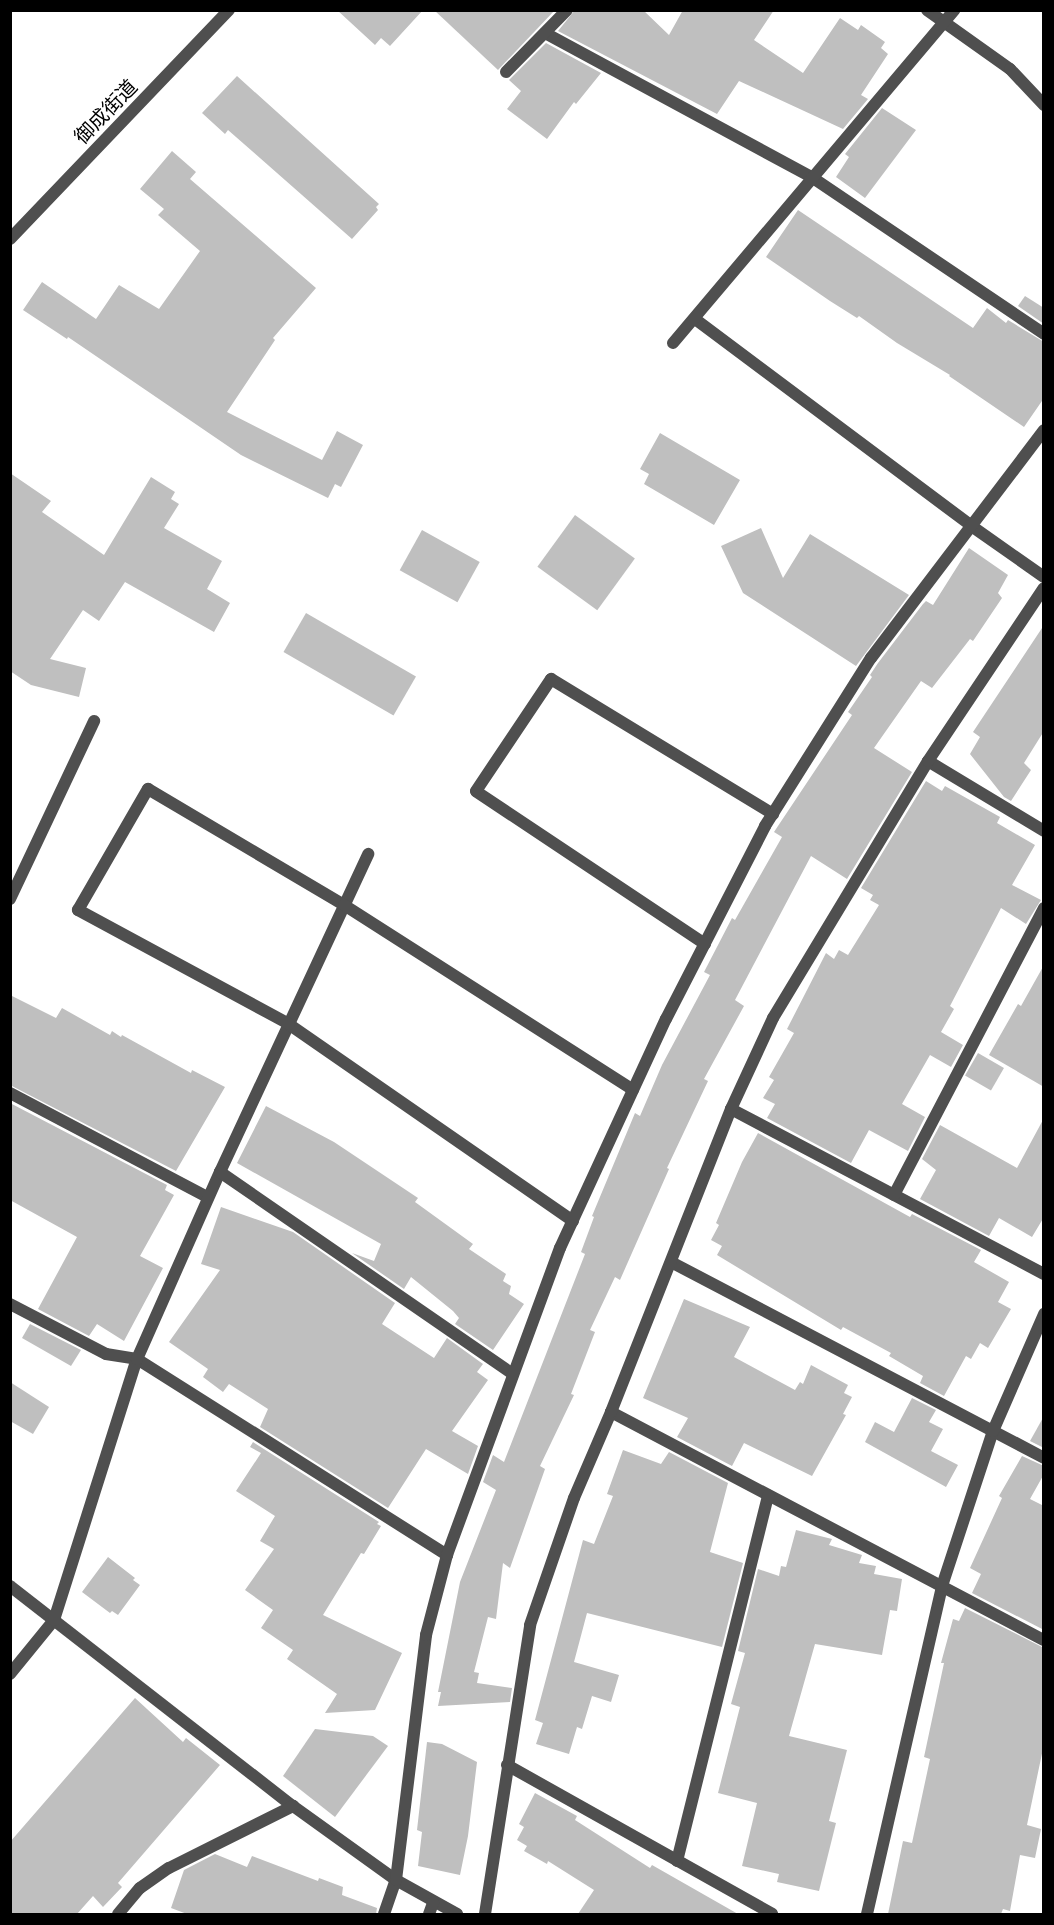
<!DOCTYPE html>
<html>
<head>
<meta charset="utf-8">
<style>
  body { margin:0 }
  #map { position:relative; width:1054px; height:1925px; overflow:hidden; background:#fff; font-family:Rubik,"Noto Sans JP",sans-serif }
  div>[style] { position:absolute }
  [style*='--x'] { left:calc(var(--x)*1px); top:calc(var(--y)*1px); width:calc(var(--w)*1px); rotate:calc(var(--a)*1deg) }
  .building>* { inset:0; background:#bfbfbf; transform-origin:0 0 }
  .service>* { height:12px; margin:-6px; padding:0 6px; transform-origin:6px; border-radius:6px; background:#4f4f4f }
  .minor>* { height:12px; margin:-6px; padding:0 6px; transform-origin:6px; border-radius:6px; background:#4f4f4f }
  .tertiary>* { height:12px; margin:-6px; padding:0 6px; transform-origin:6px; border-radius:6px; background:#4f4f4f }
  span { translate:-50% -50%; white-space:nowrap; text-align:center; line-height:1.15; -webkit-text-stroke:4.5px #fff; paint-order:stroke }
  .street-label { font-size:20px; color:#000 }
  .frame { position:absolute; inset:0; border:12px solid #000; pointer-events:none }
</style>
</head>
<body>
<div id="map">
  <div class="building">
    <div style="clip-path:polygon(337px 10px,423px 10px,390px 46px,381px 38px,375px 45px)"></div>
    <div style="clip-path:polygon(434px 10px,555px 10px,498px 70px)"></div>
    <div style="clip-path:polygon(575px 10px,643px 10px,669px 35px,683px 10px,774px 10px,754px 40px,803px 73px,840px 18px,858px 30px,861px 25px,885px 42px,881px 48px,888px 54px,861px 95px,868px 99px,843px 129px,739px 81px,717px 114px,558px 31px)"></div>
    <div style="clip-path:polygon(546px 43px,601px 73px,576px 104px,574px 102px,547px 139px,507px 109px,521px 91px,509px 80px)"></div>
    <div style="clip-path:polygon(237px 76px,379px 204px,376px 207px,378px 210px,352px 239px,228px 130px,225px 134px,202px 113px)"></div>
    <div style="clip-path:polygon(882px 108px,916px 130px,865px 198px,836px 177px,849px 157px,845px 154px)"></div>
    <div style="clip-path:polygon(172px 151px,196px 172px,190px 179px,316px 288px,273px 338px,275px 340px,227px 412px,322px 460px,337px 431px,363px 445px,341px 487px,335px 484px,328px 498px,241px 455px,68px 337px,67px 339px,23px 310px,42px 282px,96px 319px,119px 285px,159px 309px,200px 251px,158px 215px,164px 209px,140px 189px)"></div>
    <div style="clip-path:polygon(798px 210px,973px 328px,987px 308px,1006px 323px,1008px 320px,1044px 342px,1044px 398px,1024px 427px,949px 376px,950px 375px,897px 343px,859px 316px,857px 318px,830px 301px,766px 257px)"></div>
    <div style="clip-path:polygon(1025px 296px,1044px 308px,1044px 324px,1018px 306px)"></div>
    <div style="clip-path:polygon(660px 433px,740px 480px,714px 525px,644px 484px,649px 474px,640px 469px)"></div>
    <div style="clip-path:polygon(10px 473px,51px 501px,42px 512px,104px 555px,151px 477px,175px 492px,171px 499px,179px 504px,164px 528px,222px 561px,207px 589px,230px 603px,214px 632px,125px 582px,99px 621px,83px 610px,50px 659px,86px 668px,79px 697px,31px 685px,10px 671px)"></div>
    <div style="left:575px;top:515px;width:74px;height:64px;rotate:36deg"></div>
    <div style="clip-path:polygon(761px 528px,783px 578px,810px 534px,909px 595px,856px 666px,743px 593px,721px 546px)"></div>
    <div style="left:422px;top:530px;width:66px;height:46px;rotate:29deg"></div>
    <div style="clip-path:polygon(969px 548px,1008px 575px,998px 593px,1002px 598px,973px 641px,970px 639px,932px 688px,921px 681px,874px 748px,912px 772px,847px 879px,811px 856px,735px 1000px,744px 1006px,704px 1079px,708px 1081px,667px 1168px,669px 1169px,620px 1280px,615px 1277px,590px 1330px,595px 1332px,571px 1394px,574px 1395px,540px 1466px,545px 1469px,510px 1568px,503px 1563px,496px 1619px,488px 1617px,474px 1672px,479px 1673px,477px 1683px,512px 1688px,510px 1702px,438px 1706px,441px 1692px,438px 1692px,460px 1582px,496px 1490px,483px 1482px,493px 1455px,504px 1462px,585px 1254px,581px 1252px,594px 1217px,592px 1216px,635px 1113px,640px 1116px,662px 1065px,710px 975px,704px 972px,732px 918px,735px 920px,782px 837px,774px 832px,852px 715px,848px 712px,872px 677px,870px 675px,878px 663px,923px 604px,926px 601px,933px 605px)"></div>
    <div style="left:306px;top:613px;width:127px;height:45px;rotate:30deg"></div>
    <div style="clip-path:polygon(1044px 625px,1044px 731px,1024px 763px,1031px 770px,1011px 801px,1004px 797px,970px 754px,980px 737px,973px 732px)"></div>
    <div style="clip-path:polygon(926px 781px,942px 791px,945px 786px,1000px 817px,997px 823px,1035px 845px,1012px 885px,1041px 900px,1026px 924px,1001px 908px,950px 1006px,954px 1009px,941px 1032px,963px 1045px,951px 1067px,930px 1055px,902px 1104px,925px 1117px,908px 1151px,869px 1130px,851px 1163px,767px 1118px,775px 1104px,763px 1098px,774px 1080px,769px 1077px,794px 1033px,787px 1029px,826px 953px,834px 959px,839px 950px,848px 955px,879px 905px,870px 900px,873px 895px,861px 888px)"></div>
    <div style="clip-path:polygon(1044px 965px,1044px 1087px,989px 1055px,1018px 1004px,1021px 1006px)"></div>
    <div style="clip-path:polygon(10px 995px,56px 1018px,62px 1008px,110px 1035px,112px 1031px,121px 1037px,122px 1035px,191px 1073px,192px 1070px,225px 1087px,176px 1171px,10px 1085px)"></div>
    <div style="left:978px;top:1053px;width:30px;height:26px;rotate:30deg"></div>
    <div style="clip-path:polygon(10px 1103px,167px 1185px,165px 1190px,174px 1195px,140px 1256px,163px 1268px,124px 1341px,97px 1324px,89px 1336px,38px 1309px,77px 1237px,10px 1200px)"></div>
    <div style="clip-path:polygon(266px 1106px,334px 1142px,418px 1198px,415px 1202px,473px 1244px,469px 1249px,506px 1274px,503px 1281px,511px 1286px,509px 1294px,524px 1304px,493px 1350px,455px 1324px,459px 1318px,453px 1311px,411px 1277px,404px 1289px,352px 1253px,374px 1261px,381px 1244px,237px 1163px)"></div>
    <div style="clip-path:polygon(1044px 1118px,1044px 1217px,1032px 1237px,999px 1218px,989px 1236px,920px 1199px,936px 1170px,922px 1159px,940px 1125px,1017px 1168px)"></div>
    <div style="clip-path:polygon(758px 1133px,910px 1217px,912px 1214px,981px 1250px,974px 1262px,1009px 1282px,998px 1302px,1011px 1309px,988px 1348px,980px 1343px,971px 1359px,966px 1356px,944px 1396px,920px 1383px,923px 1376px,889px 1356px,891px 1353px,843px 1327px,841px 1330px,717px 1255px,722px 1246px,711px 1240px,719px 1225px,716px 1223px,742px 1162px)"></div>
    <div style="clip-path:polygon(221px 1207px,293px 1232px,395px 1303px,382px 1324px,434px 1358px,447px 1338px,483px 1364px,477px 1372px,488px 1380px,452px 1431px,478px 1446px,468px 1474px,426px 1449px,388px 1508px,260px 1427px,268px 1409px,229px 1384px,223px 1392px,203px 1377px,208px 1369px,169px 1342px,220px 1270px,201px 1264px)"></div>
    <div style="clip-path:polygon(684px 1299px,750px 1327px,734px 1357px,795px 1390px,800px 1382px,803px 1384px,811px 1365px,848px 1385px,844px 1393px,852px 1397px,843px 1414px,846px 1415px,812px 1476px,744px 1443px,732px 1466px,677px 1437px,688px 1418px,643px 1398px)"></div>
    <div style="clip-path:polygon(30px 1324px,81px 1350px,71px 1366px,22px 1338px)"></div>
    <div style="clip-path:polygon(10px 1382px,49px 1407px,33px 1434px,10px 1421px)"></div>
    <div style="clip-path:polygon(912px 1398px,936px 1410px,929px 1422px,943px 1429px,931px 1451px,958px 1465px,946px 1487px,865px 1442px,875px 1422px,894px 1432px)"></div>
    <div style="clip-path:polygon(1044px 1416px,1044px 1448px,1030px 1441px)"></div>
    <div style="clip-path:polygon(253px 1442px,379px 1522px,377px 1524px,381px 1526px,364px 1554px,361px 1553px,323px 1615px,402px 1653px,375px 1710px,325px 1713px,337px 1694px,287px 1659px,293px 1650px,261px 1628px,273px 1610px,245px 1590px,274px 1549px,260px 1541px,275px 1516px,236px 1491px,261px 1453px,250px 1447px)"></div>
    <div style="clip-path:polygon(623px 1450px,661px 1464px,669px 1452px,728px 1483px,710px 1552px,743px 1563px,722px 1647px,587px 1613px,574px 1662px,619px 1675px,611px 1702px,592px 1696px,582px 1729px,577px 1727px,569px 1754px,536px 1744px,543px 1723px,535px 1720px,583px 1540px,594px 1544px,613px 1496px,607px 1494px)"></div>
    <div style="clip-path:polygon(1022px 1456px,1044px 1466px,1044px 1474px,1030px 1499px,1044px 1506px,1044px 1630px,972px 1593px,981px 1574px,970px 1568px,1002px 1498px,999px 1496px)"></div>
    <div style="clip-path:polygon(796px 1530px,832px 1539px,829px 1545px,862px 1555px,859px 1563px,876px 1566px,874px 1574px,902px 1579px,897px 1611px,890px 1610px,882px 1655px,815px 1644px,789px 1736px,847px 1750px,829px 1821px,836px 1823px,819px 1891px,777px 1882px,779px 1874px,742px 1866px,757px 1803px,718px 1793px,740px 1707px,731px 1704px,745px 1653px,738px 1651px,758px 1569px,779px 1576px,781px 1566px,786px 1567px)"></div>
    <div style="clip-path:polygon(108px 1557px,135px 1578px,133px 1580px,140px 1585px,118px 1615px,112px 1611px,110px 1613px,82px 1592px)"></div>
    <div style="clip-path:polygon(965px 1608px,1044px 1648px,1044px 1744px,1027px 1825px,1041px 1829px,1035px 1858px,1020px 1855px,1010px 1911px,1003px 1909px,1001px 1914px,888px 1914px,903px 1841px,912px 1843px,930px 1759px,924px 1757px,944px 1663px,941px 1663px,953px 1619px,959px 1621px)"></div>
    <div style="clip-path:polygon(135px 1698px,183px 1742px,186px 1738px,220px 1765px,118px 1883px,122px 1887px,103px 1907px,93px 1896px,77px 1914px,10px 1914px,10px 1842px)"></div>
    <div style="clip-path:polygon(315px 1729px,373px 1736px,388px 1746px,335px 1817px,283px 1776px)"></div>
    <div style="clip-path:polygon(427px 1742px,442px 1744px,477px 1762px,468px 1836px,460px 1875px,418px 1866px,422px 1832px,417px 1830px)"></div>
    <div style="clip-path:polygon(535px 1793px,577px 1816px,575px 1820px,650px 1868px,652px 1865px,738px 1914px,578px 1914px,594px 1890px,548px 1861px,547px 1864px,524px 1851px,527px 1846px,517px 1840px,524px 1827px,519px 1824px)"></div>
    <div style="clip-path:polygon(215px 1854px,247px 1867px,252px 1856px,318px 1881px,319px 1878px,343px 1887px,342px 1895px,377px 1908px,376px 1914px,187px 1914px,171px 1908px,184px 1870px)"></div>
  </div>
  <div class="service">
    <div style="--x:545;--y:33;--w:305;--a:28.4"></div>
    <div style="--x:10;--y:1093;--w:223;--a:27.8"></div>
    <div style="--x:10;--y:1304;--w:108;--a:27.5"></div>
    <div style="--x:106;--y:1354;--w:31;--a:9"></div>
    <div style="--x:137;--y:1359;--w:367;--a:32.3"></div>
    <div style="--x:10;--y:1674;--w:70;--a:-50.8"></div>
  </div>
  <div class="minor">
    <div style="--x:927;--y:10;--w:102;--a:35.4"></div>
    <div style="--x:1010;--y:69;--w:50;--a:46.6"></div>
    <div style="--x:506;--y:72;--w:87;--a:-45.5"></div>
    <div style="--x:813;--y:178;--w:279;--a:34"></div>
    <div style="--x:695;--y:319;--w:344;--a:36.8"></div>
    <div style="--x:970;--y:525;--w:90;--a:35.1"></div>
    <div style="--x:673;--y:343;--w:436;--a:-49.8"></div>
    <div style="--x:928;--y:761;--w:135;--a:31.1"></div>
    <div style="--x:10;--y:899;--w:197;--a:-64.7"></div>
    <div style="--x:705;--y:944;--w:275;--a:-146.3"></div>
    <div style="--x:476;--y:791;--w:135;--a:-56.2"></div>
    <div style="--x:551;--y:679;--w:260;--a:31.3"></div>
    <div style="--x:731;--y:1109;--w:354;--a:27.8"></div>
    <div style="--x:220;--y:1172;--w:351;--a:-65"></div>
    <div style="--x:894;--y:1195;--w:324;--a:-62.4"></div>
    <div style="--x:573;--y:1221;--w:346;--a:-145.3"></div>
    <div style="--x:289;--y:1024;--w:240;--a:-151.6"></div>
    <div style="--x:78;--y:910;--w:140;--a:-60"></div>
    <div style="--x:148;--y:789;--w:228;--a:30.6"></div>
    <div style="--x:344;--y:905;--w:343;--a:32.6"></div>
    <div style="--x:671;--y:1262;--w:421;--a:27.7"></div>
    <div style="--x:611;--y:1412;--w:489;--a:27.8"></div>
    <div style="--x:10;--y:1586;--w:358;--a:37.9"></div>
    <div style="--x:293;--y:1806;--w:127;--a:35.7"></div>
    <div style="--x:396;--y:1880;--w:70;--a:29.1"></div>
    <div style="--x:54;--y:1620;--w:274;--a:-72.4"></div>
    <div style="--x:137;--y:1359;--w:205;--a:-66.1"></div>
    <div style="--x:220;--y:1172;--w:356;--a:34.6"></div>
    <div style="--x:507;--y:1765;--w:304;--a:29.3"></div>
    <div style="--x:677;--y:1861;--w:377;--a:-76"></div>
    <div style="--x:118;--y:1914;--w:34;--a:-50"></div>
    <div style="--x:140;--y:1888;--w:35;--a:-35"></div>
    <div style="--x:169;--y:1868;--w:139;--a:-26.6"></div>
    <div style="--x:384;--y:1914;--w:36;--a:-71"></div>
    <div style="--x:396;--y:1880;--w:247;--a:-83"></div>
    <div style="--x:426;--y:1635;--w:83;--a:-75.3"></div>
    <div style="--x:447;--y:1555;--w:327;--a:-69.8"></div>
    <div style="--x:560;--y:1248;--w:252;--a:-65.2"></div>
    <div style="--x:666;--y:1019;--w:217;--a:-62.8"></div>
    <div style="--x:765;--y:826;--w:199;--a:-57.8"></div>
    <div style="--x:871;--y:658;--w:286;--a:-52.8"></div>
    <div style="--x:429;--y:1914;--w:12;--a:-70"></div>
    <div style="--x:485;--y:1914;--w:292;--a:-81.1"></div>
    <div style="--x:530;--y:1625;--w:134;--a:-70.9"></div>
    <div style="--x:574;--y:1498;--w:94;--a:-66.7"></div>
    <div style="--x:611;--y:1412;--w:326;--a:-68.4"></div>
    <div style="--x:731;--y:1109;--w:100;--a:-65.2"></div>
    <div style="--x:773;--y:1018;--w:300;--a:-58.9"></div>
    <div style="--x:928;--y:761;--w:208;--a:-56.2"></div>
    <div style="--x:867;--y:1914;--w:336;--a:-77.1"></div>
    <div style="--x:942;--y:1586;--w:163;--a:-71.8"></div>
    <div style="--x:993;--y:1431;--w:128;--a:-66.4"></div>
  </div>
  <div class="tertiary">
    <div style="--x:10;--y:239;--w:317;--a:-46.3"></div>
  </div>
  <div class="street-label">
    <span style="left:106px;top:112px;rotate:-46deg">御成街道</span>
  </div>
  <div class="frame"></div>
</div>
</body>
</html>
